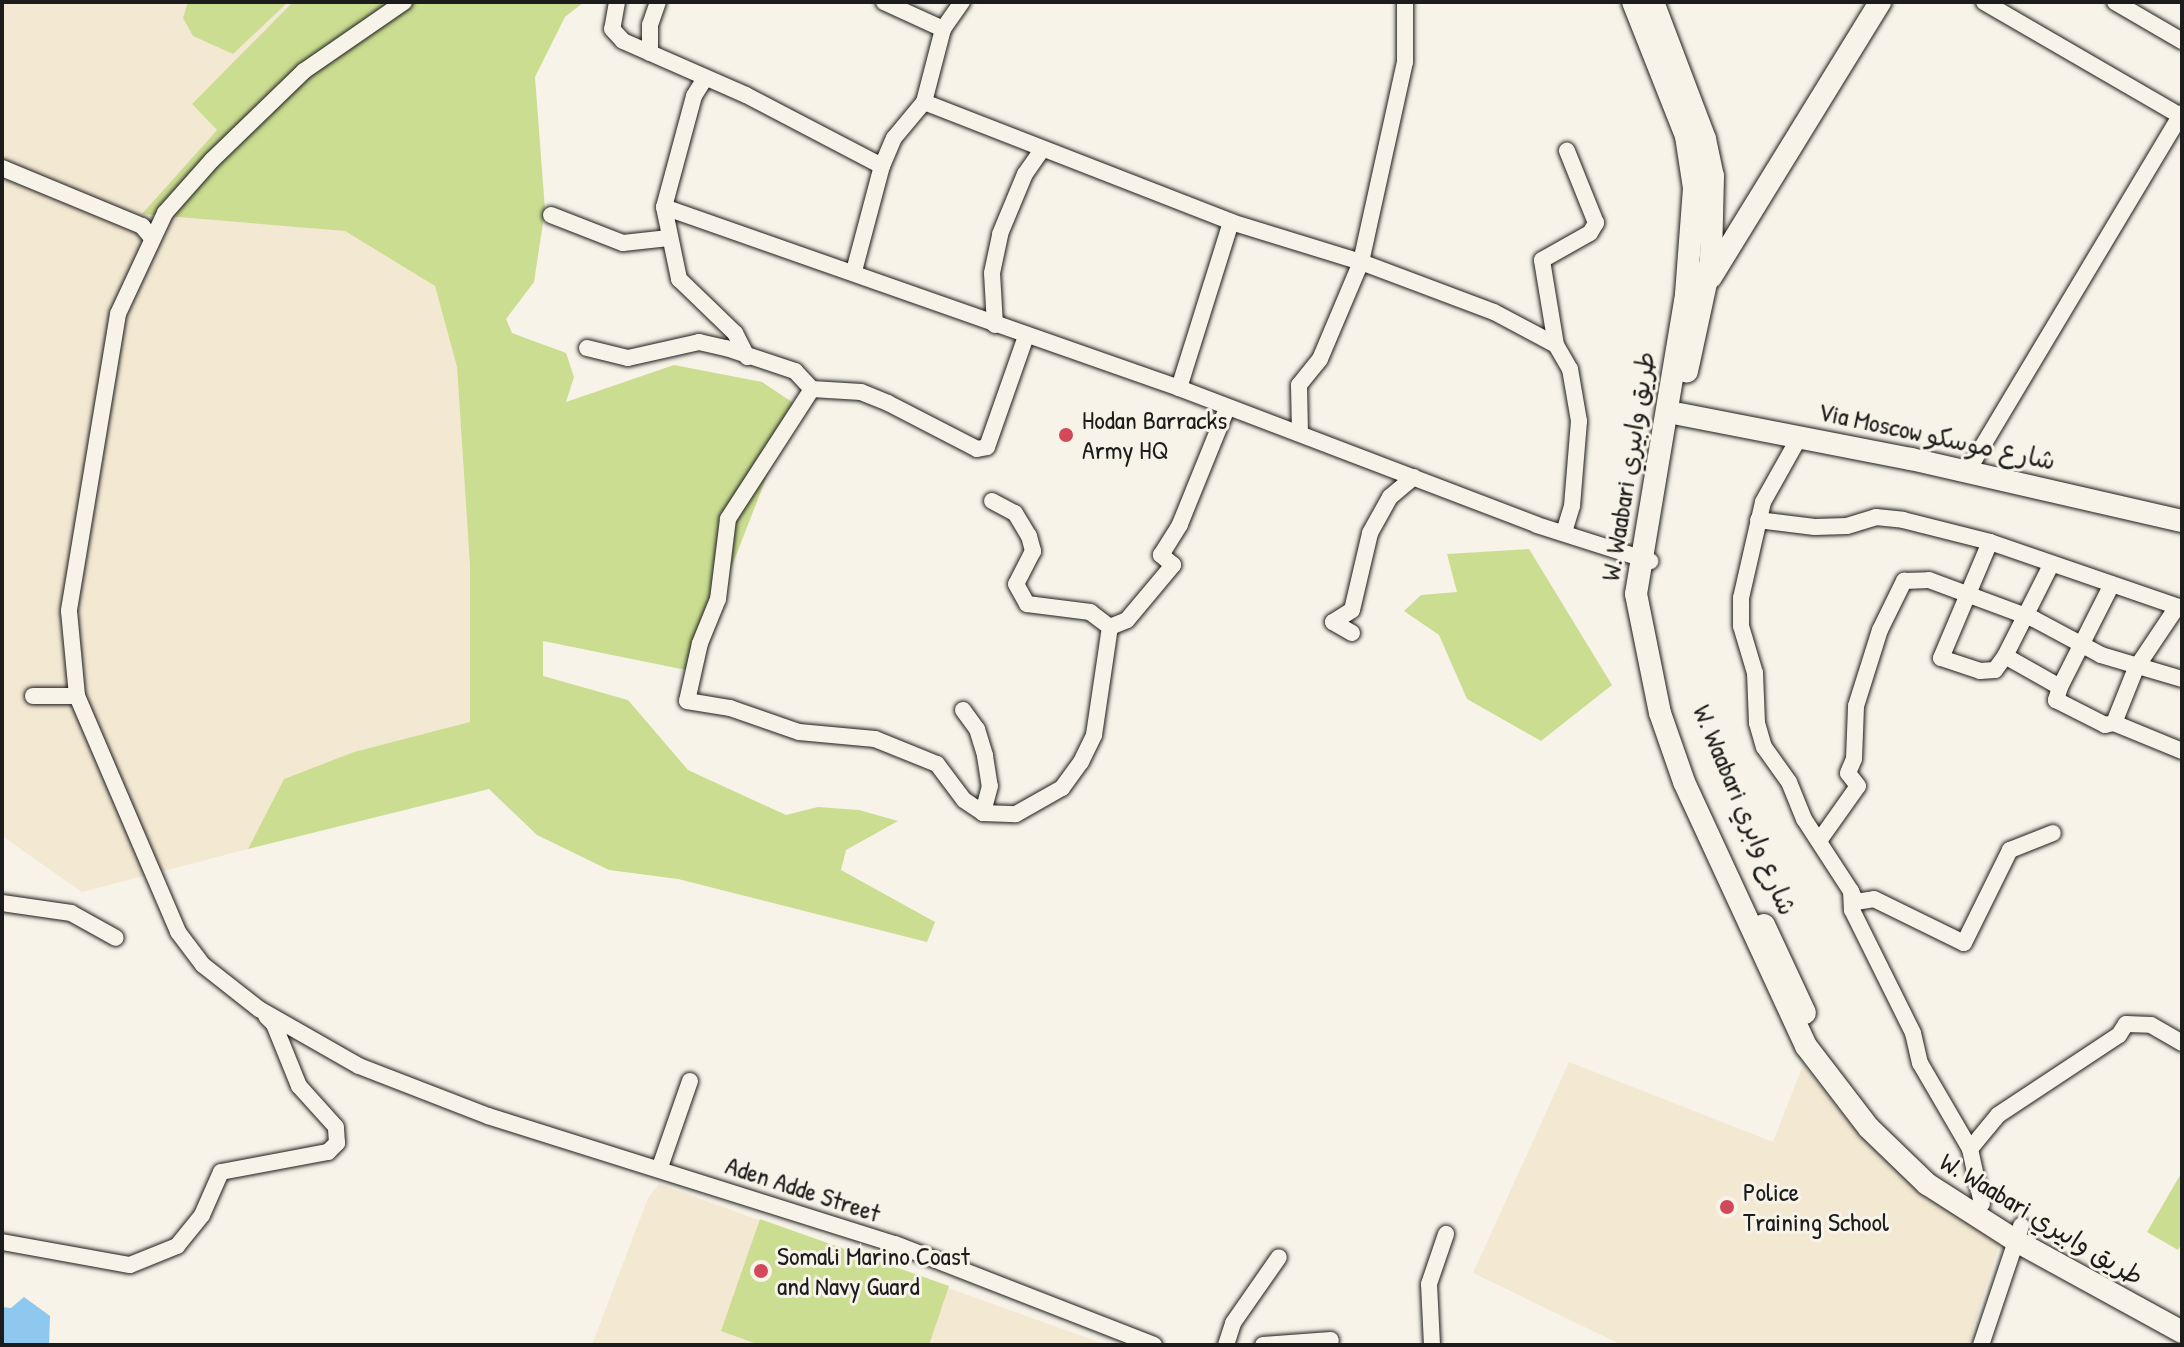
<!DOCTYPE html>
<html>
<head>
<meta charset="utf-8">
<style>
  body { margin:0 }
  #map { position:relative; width:2184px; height:1347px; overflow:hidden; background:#f7f3e8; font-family:"Patrick Hand","Playpen Sans Arabic",sans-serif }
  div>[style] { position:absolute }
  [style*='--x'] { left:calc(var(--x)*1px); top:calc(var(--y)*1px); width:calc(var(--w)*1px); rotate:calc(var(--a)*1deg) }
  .built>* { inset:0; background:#f3e8d2 }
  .green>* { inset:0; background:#cbdd91 }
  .water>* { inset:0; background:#8ec8ee }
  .roads { filter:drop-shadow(0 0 2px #1c1c1c) drop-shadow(0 0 2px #1c1c1c) }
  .street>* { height:16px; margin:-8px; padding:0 8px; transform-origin:8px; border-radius:8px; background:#f7f3e8 }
  .secondary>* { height:22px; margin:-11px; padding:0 11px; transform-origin:11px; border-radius:11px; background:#f7f3e8 }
  .dots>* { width:22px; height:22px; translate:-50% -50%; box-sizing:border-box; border:4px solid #f7f3e8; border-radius:50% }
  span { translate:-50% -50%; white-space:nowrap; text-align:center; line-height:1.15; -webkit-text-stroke:6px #f7f3e8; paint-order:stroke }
  .poi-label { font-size:26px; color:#1c1c1c }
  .left { translate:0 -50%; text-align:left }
  .street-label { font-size:26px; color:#1c1c1c }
  .frame { position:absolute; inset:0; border:4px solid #1c1c1c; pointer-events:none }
</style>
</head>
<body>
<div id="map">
  <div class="built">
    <div style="clip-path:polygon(2px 2px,293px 2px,192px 104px,217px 130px,143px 214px,345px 231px,435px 286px,457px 367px,470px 566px,470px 723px,354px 752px,284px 779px,248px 849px,82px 892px,2px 836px)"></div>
    <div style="clip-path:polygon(1569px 1062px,1773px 1142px,1803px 1065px,1859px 1135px,2000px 1241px,1968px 1345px,1622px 1345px,1473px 1273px)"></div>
    <div style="clip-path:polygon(659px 1184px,1107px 1345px,592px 1345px,648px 1198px)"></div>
  </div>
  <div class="green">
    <div style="clip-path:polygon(188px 2px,288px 2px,233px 54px,193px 36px,183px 18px)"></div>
    <div style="clip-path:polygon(293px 2px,584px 2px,565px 17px,535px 77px,545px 210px,534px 282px,506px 319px,512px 333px,566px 353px,574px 377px,566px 402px,674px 365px,762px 382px,795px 404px,691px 671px,543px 641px,543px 676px,628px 700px,688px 770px,786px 815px,818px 807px,859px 810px,898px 821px,846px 850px,841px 870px,935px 922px,927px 942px,678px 879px,609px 870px,537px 835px,489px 789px,248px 849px,284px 779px,354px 752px,470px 722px,470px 566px,457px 367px,435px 286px,345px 231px,142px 214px,217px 130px,192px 104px)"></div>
    <div style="clip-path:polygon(1529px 549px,1612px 685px,1541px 741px,1467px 699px,1439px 635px,1404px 611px,1421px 595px,1457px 592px,1447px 554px)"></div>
    <div style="clip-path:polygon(2182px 1172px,2182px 1243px,2178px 1250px,2147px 1232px)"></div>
    <div style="clip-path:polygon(760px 1219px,949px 1286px,929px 1345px,760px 1345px,721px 1331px)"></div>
  </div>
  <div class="water">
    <div style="clip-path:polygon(24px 1297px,50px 1316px,49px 1345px,2px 1345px,2px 1307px,11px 1308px)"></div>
  </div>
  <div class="roads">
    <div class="street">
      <div style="--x:404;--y:2;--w:121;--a:145.4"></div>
      <div style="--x:304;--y:71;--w:128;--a:135.9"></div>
      <div style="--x:212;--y:160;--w:71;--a:131.6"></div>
      <div style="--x:165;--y:213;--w:111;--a:115"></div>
      <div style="--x:118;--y:314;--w:301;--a:99.4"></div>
      <div style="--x:69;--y:611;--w:85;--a:84.6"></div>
      <div style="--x:77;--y:696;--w:257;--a:66.8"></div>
      <div style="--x:178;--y:932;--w:41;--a:52.9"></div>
      <div style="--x:203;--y:965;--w:71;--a:38.2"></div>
      <div style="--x:259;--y:1009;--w:115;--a:29.7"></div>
      <div style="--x:359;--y:1066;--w:138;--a:21.2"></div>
      <div style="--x:488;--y:1116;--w:427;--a:17.5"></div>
      <div style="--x:895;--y:1244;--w:278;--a:21.3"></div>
      <div style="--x:617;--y:2;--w:27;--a:100"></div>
      <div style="--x:612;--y:29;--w:16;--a:47"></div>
      <div style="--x:623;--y:41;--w:134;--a:23.7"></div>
      <div style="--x:746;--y:95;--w:153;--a:27.6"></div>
      <div style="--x:884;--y:2;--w:65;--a:24.6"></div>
      <div style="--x:1984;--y:2;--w:229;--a:30.1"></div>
      <div style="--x:2115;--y:2;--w:78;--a:30.2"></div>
      <div style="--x:650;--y:53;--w:28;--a:-90"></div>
      <div style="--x:650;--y:25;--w:24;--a:-71"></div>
      <div style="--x:704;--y:80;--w:19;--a:122"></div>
      <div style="--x:694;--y:96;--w:115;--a:105.1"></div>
      <div style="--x:664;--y:207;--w:546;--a:19.36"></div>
      <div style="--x:1179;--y:388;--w:383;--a:20.9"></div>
      <div style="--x:1537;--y:525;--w:119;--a:17.7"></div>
      <div style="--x:924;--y:102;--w:330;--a:21.3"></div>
      <div style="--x:1231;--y:222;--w:136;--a:17.1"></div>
      <div style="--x:1361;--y:262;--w:142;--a:20.6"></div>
      <div style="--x:1494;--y:312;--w:70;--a:28"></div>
      <div style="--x:1556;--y:345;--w:28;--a:60"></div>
      <div style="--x:1570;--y:369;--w:53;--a:80.2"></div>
      <div style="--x:1579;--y:421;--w:85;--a:94.7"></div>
      <div style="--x:1572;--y:506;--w:27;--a:107"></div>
      <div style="--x:2;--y:168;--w:152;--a:22.5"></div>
      <div style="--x:142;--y:226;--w:16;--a:50"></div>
      <div style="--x:664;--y:207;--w:74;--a:78.2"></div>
      <div style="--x:679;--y:279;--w:78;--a:44"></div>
      <div style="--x:735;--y:333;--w:27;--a:63"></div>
      <div style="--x:551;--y:215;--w:77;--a:21.3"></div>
      <div style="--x:623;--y:243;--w:46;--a:-6.2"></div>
      <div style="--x:854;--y:271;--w:109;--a:-75.1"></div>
      <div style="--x:882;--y:166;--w:30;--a:-67"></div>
      <div style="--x:894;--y:138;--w:47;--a:-50.2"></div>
      <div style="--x:924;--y:102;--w:75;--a:-75.4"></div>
      <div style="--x:943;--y:29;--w:33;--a:-55"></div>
      <div style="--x:995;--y:325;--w:52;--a:-93.3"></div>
      <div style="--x:992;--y:273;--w:40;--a:-78"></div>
      <div style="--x:1000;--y:234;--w:65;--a:-67.4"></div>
      <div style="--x:1025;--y:174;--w:29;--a:-55"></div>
      <div style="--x:1556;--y:345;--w:86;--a:-99.4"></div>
      <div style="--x:1542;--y:260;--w:55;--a:-29.4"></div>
      <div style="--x:1590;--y:233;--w:12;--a:-59"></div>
      <div style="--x:1596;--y:223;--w:78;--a:-111.9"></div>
      <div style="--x:587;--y:348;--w:42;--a:13.7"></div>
      <div style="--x:628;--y:358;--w:73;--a:-12.7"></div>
      <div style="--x:699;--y:342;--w:28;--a:13"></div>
      <div style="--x:726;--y:348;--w:73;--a:18.4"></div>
      <div style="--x:795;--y:371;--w:25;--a:47"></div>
      <div style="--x:812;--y:389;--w:49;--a:3.5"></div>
      <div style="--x:861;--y:392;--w:29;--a:22"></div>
      <div style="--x:888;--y:403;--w:100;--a:27.3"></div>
      <div style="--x:977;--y:449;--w:10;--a:-11"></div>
      <div style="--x:987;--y:447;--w:118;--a:-70.6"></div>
      <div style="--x:1179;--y:388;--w:174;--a:-72.6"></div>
      <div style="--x:812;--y:389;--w:155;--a:122.9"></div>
      <div style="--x:728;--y:519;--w:81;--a:97.1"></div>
      <div style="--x:718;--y:599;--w:48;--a:112.2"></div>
      <div style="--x:700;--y:643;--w:59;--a:102.6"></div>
      <div style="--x:687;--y:701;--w:44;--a:9.2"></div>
      <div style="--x:730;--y:708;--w:73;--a:19.2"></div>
      <div style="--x:799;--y:732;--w:76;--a:5.3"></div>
      <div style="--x:875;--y:739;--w:67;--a:22"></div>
      <div style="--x:937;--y:764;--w:45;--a:53.1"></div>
      <div style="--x:964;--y:800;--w:23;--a:34"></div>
      <div style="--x:983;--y:813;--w:33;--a:2"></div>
      <div style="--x:1016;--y:814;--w:53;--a:-29.5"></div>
      <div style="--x:1062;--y:788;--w:32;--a:-54"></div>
      <div style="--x:1081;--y:762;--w:30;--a:-64"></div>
      <div style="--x:1094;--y:735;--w:109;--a:-81.6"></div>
      <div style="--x:1110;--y:627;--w:18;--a:-22"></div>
      <div style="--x:1127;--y:620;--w:72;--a:-50.1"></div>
      <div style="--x:1173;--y:565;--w:16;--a:-140"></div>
      <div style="--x:1161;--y:555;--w:36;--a:-58"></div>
      <div style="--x:1180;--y:524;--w:125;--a:-67.9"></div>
      <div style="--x:1300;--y:433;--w:48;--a:-91.2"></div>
      <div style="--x:1299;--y:385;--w:33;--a:-51"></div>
      <div style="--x:1320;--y:359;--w:105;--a:-67.1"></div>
      <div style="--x:1361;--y:262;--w:205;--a:-77.6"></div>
      <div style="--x:1405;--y:62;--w:60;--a:-90"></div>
      <div style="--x:1800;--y:436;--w:76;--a:119.3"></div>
      <div style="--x:1763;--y:502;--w:98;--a:102.9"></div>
      <div style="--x:1741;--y:598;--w:28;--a:90"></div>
      <div style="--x:1741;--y:626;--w:49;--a:73.4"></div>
      <div style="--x:1755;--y:673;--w:50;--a:87.7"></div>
      <div style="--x:1757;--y:723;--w:25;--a:74"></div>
      <div style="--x:1764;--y:747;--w:43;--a:54.5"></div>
      <div style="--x:1789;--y:782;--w:40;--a:68"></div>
      <div style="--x:1804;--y:819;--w:86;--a:56.9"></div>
      <div style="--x:1851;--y:891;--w:19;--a:87"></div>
      <div style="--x:1852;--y:910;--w:137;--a:63.6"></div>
      <div style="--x:1913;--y:1033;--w:31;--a:77"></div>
      <div style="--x:1920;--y:1063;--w:99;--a:59.8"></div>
      <div style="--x:1970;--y:1149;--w:56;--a:77.7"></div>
      <div style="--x:1967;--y:472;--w:418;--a:-59.1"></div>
      <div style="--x:992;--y:501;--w:26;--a:28"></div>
      <div style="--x:1015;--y:513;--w:27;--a:59"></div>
      <div style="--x:1029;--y:536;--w:16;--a:75"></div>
      <div style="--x:1033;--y:551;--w:37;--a:117"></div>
      <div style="--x:1016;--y:584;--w:23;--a:61"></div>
      <div style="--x:1027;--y:604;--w:64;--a:7.2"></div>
      <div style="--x:1090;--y:612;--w:25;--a:37"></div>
      <div style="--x:1758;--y:520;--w:57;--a:7"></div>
      <div style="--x:1815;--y:527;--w:32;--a:-2"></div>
      <div style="--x:1847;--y:526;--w:30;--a:-17"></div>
      <div style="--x:1876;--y:517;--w:27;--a:6"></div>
      <div style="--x:1903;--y:520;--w:90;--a:14.2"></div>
      <div style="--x:1990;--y:542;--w:203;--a:19"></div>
      <div style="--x:1990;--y:542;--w:126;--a:112.9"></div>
      <div style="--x:1941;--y:658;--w:41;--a:18.4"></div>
      <div style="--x:1980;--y:671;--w:15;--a:-4"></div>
      <div style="--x:1995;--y:670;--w:17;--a:-54"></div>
      <div style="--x:2051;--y:565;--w:102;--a:116.8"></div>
      <div style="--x:2005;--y:656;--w:63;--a:29.4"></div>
      <div style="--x:2060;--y:687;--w:14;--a:107"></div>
      <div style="--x:2056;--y:700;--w:55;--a:27"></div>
      <div style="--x:2105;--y:725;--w:9;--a:-13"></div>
      <div style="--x:2177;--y:607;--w:73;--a:123.9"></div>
      <div style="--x:2136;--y:668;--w:59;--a:111.8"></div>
      <div style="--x:2114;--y:723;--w:74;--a:22.4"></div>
      <div style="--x:1352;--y:633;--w:22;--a:-150"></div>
      <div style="--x:1333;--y:622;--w:22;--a:-32"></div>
      <div style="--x:1352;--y:610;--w:79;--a:-76.8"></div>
      <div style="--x:1370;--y:533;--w:41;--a:-60.9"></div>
      <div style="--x:1390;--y:497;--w:31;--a:-40"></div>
      <div style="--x:2060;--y:687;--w:115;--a:-63.2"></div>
      <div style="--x:33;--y:696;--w:44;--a:0"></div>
      <div style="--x:963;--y:710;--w:24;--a:54"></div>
      <div style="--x:977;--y:729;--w:28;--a:73"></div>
      <div style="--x:985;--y:756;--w:30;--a:81"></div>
      <div style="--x:990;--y:786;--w:28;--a:105"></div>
      <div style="--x:1819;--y:841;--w:67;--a:-54.7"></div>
      <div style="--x:1858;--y:786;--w:16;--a:-128"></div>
      <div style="--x:1848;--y:773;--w:15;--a:-67"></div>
      <div style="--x:1854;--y:759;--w:53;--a:-87.8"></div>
      <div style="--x:1856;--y:706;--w:80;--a:-72.5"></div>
      <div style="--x:1880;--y:630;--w:55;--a:-63.9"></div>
      <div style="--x:1904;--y:581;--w:25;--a:-2"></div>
      <div style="--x:1929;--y:580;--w:112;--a:20.4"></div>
      <div style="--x:2034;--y:619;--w:76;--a:28.2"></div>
      <div style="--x:2101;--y:655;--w:84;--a:16.5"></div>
      <div style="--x:1851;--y:891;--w:12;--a:66"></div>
      <div style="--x:1856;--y:902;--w:18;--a:-9"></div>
      <div style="--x:1874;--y:899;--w:100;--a:26.1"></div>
      <div style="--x:1964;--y:943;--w:104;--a:-63.7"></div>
      <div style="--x:2010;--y:850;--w:46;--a:-21.6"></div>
      <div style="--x:2;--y:903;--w:70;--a:8.2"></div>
      <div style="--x:71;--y:913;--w:51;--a:29.1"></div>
      <div style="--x:1970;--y:1149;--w:44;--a:-50.5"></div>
      <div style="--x:1998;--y:1115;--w:145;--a:-33.5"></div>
      <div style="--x:2119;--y:1035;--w:13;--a:-58"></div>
      <div style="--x:2126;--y:1024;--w:25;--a:2"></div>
      <div style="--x:2151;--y:1025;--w:36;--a:30"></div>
      <div style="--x:660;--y:1167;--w:91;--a:-70.8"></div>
      <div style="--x:2;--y:1242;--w:130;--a:10.2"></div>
      <div style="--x:130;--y:1265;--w:51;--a:-22"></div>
      <div style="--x:177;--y:1246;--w:40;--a:-51"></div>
      <div style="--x:202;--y:1215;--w:47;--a:-66.2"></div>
      <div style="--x:221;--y:1172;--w:109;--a:-10.6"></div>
      <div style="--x:328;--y:1152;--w:13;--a:-45"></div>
      <div style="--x:337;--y:1143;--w:16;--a:-94"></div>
      <div style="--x:336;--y:1127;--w:55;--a:-132.1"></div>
      <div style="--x:299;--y:1086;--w:67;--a:-112"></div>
      <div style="--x:274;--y:1024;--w:11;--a:-135"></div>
      <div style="--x:1226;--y:1345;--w:23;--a:-72"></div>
      <div style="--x:1233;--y:1323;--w:80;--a:-55.1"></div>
      <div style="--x:1263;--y:1345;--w:68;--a:-4.2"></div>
      <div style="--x:1432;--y:1345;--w:61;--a:-92.8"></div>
      <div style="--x:1429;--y:1284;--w:53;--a:-71.2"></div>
      <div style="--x:1981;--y:1345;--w:126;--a:-71.4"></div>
    </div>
    <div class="secondary">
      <div style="--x:1633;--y:2;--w:144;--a:68.4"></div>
      <div style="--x:1686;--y:136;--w:53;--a:81.3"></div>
      <div style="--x:1694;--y:188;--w:107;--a:94.3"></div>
      <div style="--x:1686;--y:295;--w:303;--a:99.5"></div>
      <div style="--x:1636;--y:594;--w:121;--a:78.6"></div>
      <div style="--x:1660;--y:713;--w:73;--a:70.8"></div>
      <div style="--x:1684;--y:782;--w:291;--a:65.2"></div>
      <div style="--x:1806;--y:1046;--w:103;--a:52.5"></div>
      <div style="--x:1869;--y:1128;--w:81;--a:44"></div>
      <div style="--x:1927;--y:1184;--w:106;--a:32.6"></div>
      <div style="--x:2016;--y:1241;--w:189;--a:28.7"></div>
      <div style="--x:1653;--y:2;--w:147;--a:69.2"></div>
      <div style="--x:1705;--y:139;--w:38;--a:78"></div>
      <div style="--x:1713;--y:176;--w:84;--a:91.4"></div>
      <div style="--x:1711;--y:260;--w:114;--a:102.2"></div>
      <div style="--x:1711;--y:277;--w:323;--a:-58.4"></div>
      <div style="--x:1679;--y:414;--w:236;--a:11"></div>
      <div style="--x:1911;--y:459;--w:278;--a:12.9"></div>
      <div style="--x:1764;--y:925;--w:97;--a:65"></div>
    </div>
  </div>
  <div class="dots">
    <div style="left:1066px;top:435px;background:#d1495b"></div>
    <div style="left:1727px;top:1207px;background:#d1495b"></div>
    <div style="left:761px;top:1271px;background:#d1495b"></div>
  </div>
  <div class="poi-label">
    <span class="left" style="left:1082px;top:435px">Hodan Barracks<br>Army HQ</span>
    <span class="left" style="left:1743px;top:1207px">Police<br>Training School</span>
    <span class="left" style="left:777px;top:1271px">Somali Marino Coast<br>and Navy Guard</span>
  </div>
  <div class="street-label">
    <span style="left:1937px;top:436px;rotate:12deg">Via Moscow شارع موسكو</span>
    <span style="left:1628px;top:466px;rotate:-81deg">W. Waabari طريق وابيري</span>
    <span style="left:1745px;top:810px;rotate:67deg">W. Waabari شارع وابري</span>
    <span style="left:803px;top:1189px;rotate:18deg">Aden Adde Street</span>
    <span style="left:2042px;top:1219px;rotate:31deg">W. Waabari طريق وابيري</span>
  </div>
  <div class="frame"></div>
</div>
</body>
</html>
